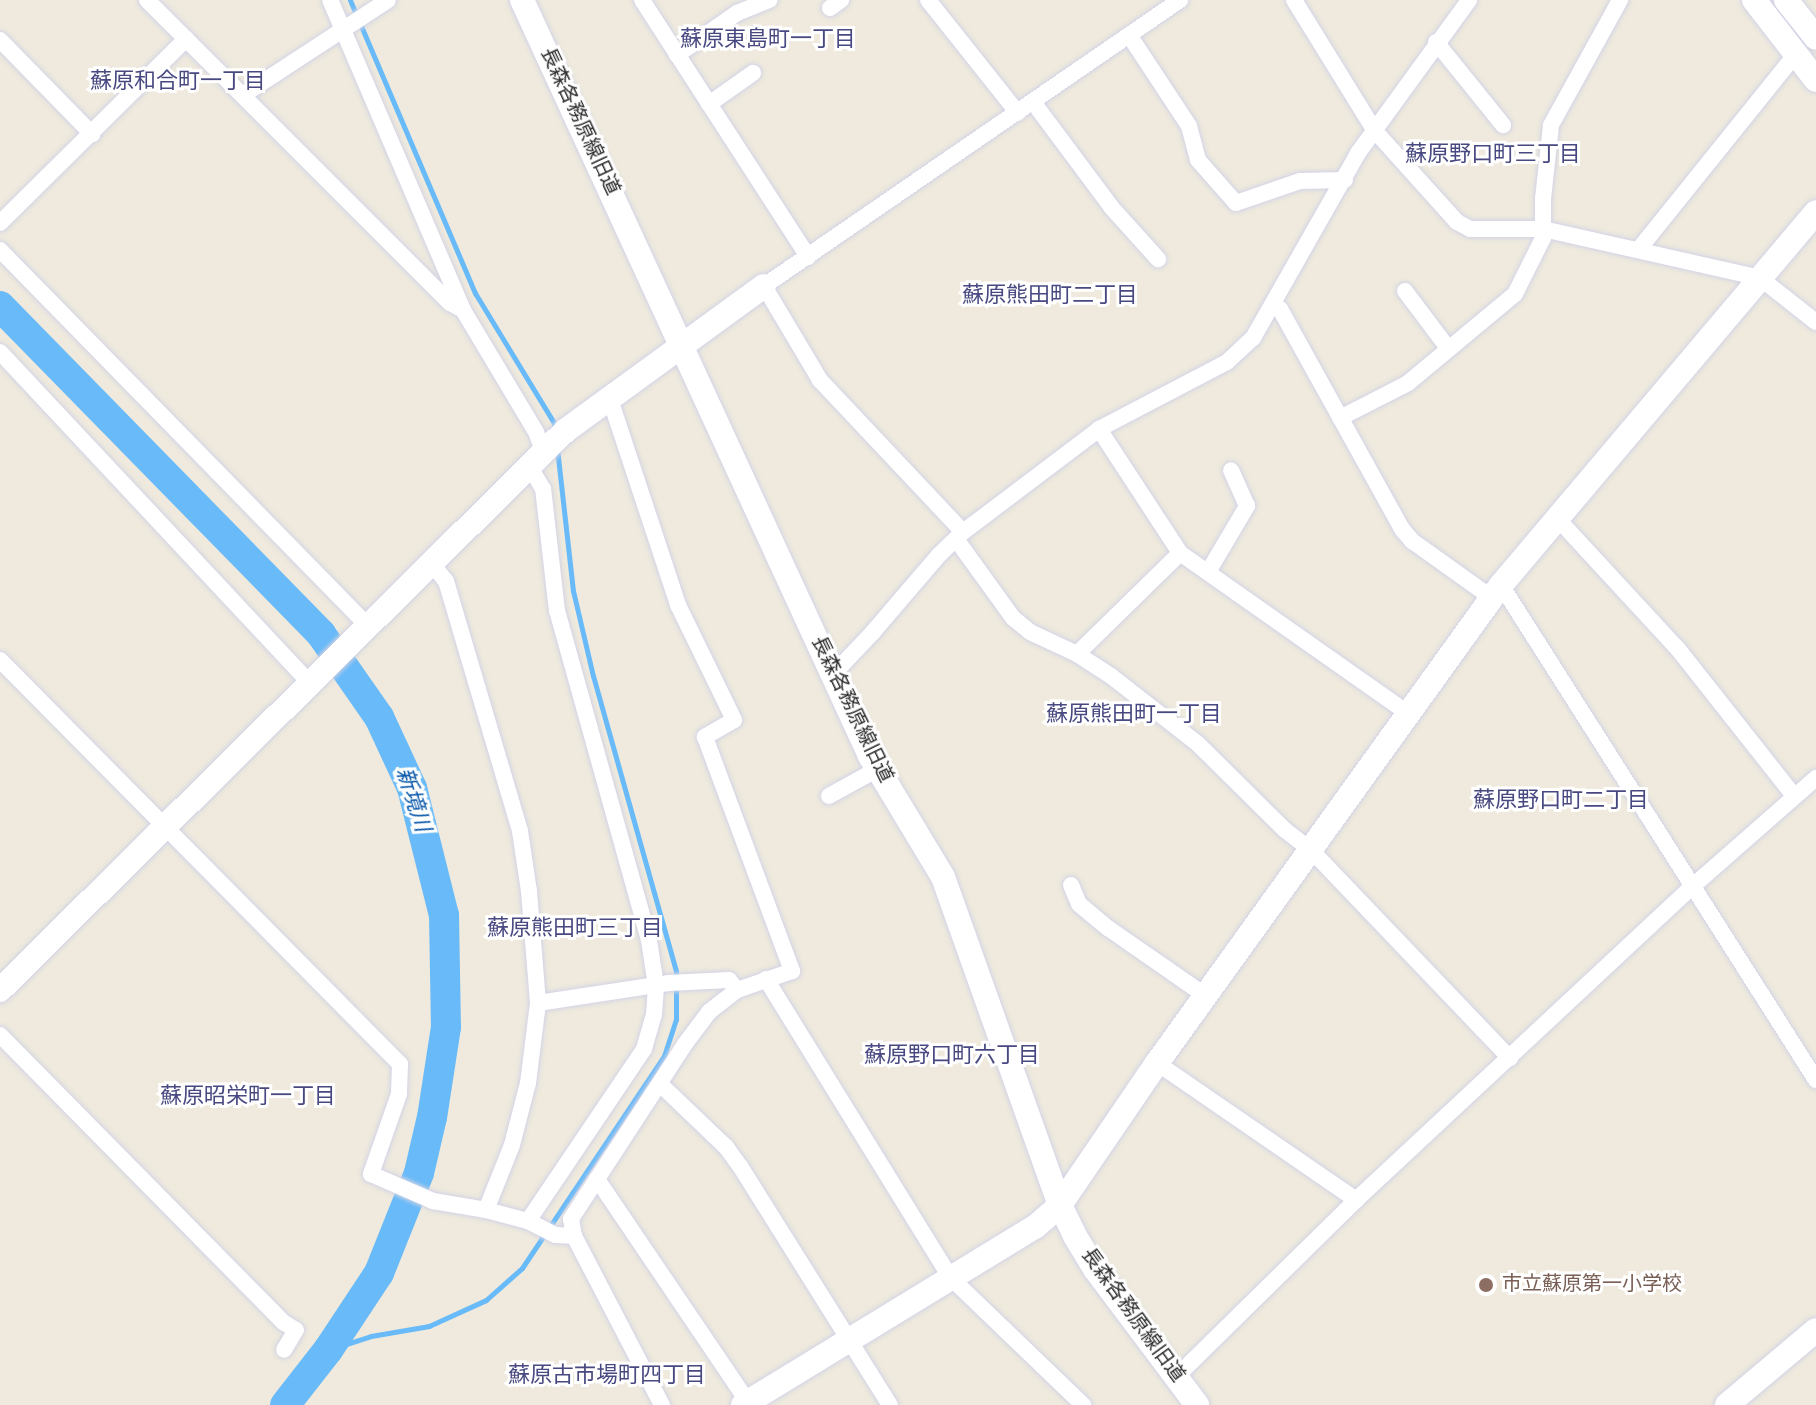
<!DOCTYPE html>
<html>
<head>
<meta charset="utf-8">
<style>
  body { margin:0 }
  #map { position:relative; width:1816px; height:1405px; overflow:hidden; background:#efeadd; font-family:Overpass,"Noto Sans JP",sans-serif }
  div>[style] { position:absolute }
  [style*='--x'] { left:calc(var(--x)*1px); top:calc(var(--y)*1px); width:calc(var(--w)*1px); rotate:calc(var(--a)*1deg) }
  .stream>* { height:5px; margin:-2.5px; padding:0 2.5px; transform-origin:2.5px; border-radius:2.5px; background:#69baf8 }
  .river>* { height:30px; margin:-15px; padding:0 15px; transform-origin:15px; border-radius:15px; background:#69baf8 }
  .roads { filter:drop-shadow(0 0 2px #d2d3e6) drop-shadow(0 0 2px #d2d3e6) }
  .street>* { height:16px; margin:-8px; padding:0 8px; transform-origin:8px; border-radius:8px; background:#fff }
  .secondary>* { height:24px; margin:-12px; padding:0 12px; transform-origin:12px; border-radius:12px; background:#fff }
  .dots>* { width:22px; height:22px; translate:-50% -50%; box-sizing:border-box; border:4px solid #fff; border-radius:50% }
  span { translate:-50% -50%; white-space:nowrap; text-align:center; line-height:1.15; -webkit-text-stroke:6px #fff; paint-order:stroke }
  .street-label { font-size:20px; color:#2c2c2c }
  .education-label { font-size:20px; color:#785e54 }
  .left { translate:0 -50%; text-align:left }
  .neighbourhood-label { font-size:22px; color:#484981 }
  .water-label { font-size:22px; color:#0354a9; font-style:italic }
</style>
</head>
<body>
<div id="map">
  <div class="stream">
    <div style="--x:350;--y:0;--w:319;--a:66.9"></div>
    <div style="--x:475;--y:293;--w:152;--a:58.7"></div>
    <div style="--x:554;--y:423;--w:8;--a:83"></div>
    <div style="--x:328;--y:1350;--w:45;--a:-18"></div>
    <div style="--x:371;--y:1336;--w:59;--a:-9.8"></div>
    <div style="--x:429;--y:1326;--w:63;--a:-24.5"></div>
    <div style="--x:486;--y:1300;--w:48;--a:-41.6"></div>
    <div style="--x:522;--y:1268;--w:255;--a:-56.2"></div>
    <div style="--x:664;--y:1056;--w:39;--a:-72"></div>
    <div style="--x:676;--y:1019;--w:48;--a:-90"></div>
    <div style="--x:676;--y:971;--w:306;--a:-105.7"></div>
    <div style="--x:593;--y:676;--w:87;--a:-103.2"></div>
    <div style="--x:573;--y:591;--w:143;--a:-96.4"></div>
  </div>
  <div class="river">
    <div style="--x:0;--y:306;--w:459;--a:45.6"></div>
    <div style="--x:321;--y:634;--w:101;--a:55.1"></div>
    <div style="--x:379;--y:717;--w:78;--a:65.1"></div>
    <div style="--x:412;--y:788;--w:131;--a:75.9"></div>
    <div style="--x:444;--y:915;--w:112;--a:89"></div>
    <div style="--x:446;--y:1027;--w:91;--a:98.8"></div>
    <div style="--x:432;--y:1117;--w:57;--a:103.1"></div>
    <div style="--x:419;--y:1173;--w:108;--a:111.8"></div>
    <div style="--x:379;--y:1273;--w:92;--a:123.5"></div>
    <div style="--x:328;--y:1350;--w:70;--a:128"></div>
  </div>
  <div class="roads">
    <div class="street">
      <div style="--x:147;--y:0;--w:429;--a:45"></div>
      <div style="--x:450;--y:303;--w:15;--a:28"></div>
      <div style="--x:463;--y:310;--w:337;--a:-113.2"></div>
      <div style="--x:642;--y:0;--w:306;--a:57.1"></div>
      <div style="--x:928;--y:0;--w:144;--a:51.5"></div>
      <div style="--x:1294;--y:0;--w:154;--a:58.3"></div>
      <div style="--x:1375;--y:131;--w:122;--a:48"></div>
      <div style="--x:1457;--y:222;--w:15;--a:28"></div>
      <div style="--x:1470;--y:229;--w:73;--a:0"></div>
      <div style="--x:1543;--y:229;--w:222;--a:12.7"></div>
      <div style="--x:1760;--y:278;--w:71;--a:38.2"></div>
      <div style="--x:830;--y:8;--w:14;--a:-36"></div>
      <div style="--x:1129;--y:35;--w:109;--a:56.6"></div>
      <div style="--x:1189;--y:126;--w:35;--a:75"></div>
      <div style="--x:1198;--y:160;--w:57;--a:48.5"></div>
      <div style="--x:1236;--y:203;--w:68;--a:-19"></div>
      <div style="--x:1300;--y:181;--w:45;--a:-1.3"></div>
      <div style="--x:0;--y:40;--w:132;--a:45.6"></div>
      <div style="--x:1436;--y:42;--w:107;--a:51.1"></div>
      <div style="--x:677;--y:55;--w:73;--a:-35"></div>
      <div style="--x:737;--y:13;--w:35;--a:-22"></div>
      <div style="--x:243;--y:95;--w:173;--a:-33.2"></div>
      <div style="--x:1033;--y:102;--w:132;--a:53.3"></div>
      <div style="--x:1112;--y:208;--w:69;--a:48"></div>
      <div style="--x:709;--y:104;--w:54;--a:-35.2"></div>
      <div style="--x:0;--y:223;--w:262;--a:-44.7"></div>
      <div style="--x:1639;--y:249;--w:250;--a:-51.2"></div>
      <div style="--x:0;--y:250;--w:528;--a:45.61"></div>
      <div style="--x:1405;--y:291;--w:71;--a:53"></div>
      <div style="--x:1274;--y:306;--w:7;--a:27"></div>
      <div style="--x:1280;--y:309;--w:252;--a:61"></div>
      <div style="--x:1402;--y:529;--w:16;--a:50"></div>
      <div style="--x:1412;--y:541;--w:98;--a:35.5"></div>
      <div style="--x:463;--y:310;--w:142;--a:59.1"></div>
      <div style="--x:536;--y:432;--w:22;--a:69"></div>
      <div style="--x:0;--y:352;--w:455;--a:46.9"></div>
      <div style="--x:609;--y:396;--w:220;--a:71.7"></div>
      <div style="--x:678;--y:605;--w:128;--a:64"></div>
      <div style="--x:734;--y:720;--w:34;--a:150"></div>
      <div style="--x:705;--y:737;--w:250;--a:69.6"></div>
      <div style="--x:792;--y:971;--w:58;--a:160.9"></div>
      <div style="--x:737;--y:990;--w:36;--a:142"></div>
      <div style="--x:709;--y:1012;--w:40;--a:127"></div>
      <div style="--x:685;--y:1044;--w:209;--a:123.1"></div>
      <div style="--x:571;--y:1219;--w:17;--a:80"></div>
      <div style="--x:574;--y:1236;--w:191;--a:62.5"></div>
      <div style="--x:1340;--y:418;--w:76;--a:-27.2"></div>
      <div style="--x:1408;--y:383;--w:139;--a:-39.8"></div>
      <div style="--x:1515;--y:294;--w:63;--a:-63.4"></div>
      <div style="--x:1543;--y:238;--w:39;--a:-90"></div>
      <div style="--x:1543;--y:199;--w:74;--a:-83.8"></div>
      <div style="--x:1551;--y:125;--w:143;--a:-61.1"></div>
      <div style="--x:1099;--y:429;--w:148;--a:56.8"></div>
      <div style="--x:1180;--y:553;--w:279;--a:35.1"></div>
      <div style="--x:1556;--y:517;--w:180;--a:47.3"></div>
      <div style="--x:1678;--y:649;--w:187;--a:51.7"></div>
      <div style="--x:963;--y:532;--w:209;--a:-133.3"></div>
      <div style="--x:820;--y:380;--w:109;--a:-120.8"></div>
      <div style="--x:764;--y:286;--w:505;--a:-34.51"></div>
      <div style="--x:956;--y:539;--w:97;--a:54.2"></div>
      <div style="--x:1013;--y:618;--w:22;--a:39"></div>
      <div style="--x:1030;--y:632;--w:52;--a:25.1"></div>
      <div style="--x:1077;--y:654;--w:40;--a:32.9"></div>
      <div style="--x:1111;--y:676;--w:110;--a:38"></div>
      <div style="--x:1198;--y:744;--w:122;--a:44.7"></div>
      <div style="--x:1285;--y:830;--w:33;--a:38"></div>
      <div style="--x:1311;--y:850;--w:288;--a:46.3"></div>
      <div style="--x:432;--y:564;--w:22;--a:51"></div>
      <div style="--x:446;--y:581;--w:261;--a:73.5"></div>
      <div style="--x:520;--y:831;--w:61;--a:81.5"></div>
      <div style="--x:529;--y:891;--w:112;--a:85.4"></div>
      <div style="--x:538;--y:1003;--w:81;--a:97.1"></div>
      <div style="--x:528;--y:1083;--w:64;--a:104.5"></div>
      <div style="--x:512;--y:1145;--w:70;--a:111.8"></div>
      <div style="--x:1208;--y:572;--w:77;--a:-59.4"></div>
      <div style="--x:1247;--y:506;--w:39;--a:-114"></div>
      <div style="--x:1501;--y:585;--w:587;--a:57.53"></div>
      <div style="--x:1077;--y:654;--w:144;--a:-44.4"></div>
      <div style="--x:0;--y:660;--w:569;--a:45.29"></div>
      <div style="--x:400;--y:1064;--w:30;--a:92"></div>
      <div style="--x:399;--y:1094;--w:85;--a:109.3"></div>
      <div style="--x:371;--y:1174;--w:68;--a:23.5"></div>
      <div style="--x:433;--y:1201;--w:54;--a:9.6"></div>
      <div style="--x:486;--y:1210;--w:43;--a:14.7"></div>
      <div style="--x:528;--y:1221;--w:31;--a:27"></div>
      <div style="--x:556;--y:1235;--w:18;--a:3"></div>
      <div style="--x:830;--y:671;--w:9;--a:-18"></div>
      <div style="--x:839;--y:668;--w:50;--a:-46.6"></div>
      <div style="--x:873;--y:632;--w:101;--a:-49.4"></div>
      <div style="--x:939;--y:555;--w:33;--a:-44"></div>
      <div style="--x:963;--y:532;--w:171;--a:-37.1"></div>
      <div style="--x:1099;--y:429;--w:144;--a:-27.6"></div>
      <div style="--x:1227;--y:362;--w:35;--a:-43"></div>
      <div style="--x:1253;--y:338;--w:213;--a:-60.4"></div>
      <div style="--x:1358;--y:153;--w:189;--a:-54"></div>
      <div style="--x:829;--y:796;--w:56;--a:-28.9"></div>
      <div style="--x:1071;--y:885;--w:21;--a:67"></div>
      <div style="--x:1079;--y:904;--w:38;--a:40"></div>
      <div style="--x:1108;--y:928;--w:119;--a:34.8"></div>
      <div style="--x:766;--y:979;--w:350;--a:58.3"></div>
      <div style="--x:950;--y:1277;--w:185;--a:43.9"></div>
      <div style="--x:538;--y:1003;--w:132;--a:-8.7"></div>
      <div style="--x:668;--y:983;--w:61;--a:-2.8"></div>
      <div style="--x:729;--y:980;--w:13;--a:51"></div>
      <div style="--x:0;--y:1035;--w:403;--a:45.4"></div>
      <div style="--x:283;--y:1322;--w:15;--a:32"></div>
      <div style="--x:296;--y:1330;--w:23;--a:121"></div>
      <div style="--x:1157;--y:1063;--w:242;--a:34.5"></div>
      <div style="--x:660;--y:1084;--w:91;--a:43.7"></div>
      <div style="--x:726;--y:1147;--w:24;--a:54"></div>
      <div style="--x:740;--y:1166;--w:282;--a:57.9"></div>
      <div style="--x:597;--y:1179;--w:273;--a:55.9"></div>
      <div style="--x:528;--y:1221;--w:207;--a:-56"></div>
      <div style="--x:644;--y:1049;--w:35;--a:-74"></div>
      <div style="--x:654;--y:1015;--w:29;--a:-86"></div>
      <div style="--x:656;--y:986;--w:47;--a:-98.7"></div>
      <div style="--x:649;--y:940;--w:342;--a:-105.6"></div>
      <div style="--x:557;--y:611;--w:123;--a:-96.5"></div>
      <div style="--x:543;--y:489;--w:26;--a:-121"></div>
      <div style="--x:1176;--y:1377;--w:252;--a:-44.5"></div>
      <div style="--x:1356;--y:1200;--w:461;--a:-43"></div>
      <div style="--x:1693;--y:886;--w:164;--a:-41.3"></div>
    </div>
    <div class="secondary">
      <div style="--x:522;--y:0;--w:832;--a:65.28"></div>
      <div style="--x:870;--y:756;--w:141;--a:58.9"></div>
      <div style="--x:943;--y:877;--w:348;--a:70.4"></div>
      <div style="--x:1060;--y:1205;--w:34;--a:64"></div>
      <div style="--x:1075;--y:1236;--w:39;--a:59"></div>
      <div style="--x:1095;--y:1269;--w:170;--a:53.1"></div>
      <div style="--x:1754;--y:0;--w:101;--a:52.2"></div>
      <div style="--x:1786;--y:0;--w:48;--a:51.7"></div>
      <div style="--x:0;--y:990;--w:795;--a:-44.69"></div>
      <div style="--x:565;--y:431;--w:246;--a:-36.1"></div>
      <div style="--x:743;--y:1405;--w:342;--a:-31.4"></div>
      <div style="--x:1035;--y:1227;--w:33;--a:-41"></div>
      <div style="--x:1060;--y:1205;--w:172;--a:-55.7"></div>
      <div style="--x:1157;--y:1063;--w:589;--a:-54.26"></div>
      <div style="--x:1501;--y:585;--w:488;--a:-49.8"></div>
      <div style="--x:1727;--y:1405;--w:116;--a:-40.1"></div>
    </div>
  </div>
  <div class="dots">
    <div style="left:1486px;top:1285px;background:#8d6e63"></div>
  </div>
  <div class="street-label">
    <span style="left:579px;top:122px;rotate:65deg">長森各務原線旧道</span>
    <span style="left:851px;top:710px;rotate:64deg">長森各務原線旧道</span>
    <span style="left:1132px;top:1316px;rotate:54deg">長森各務原線旧道</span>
  </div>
  <div class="education-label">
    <span class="left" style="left:1502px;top:1285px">市立蘇原第一小学校</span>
  </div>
  <div class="neighbourhood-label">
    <span style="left:768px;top:41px">蘇原東島町一丁目</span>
    <span style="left:178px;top:83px">蘇原和合町一丁目</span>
    <span style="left:1493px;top:156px">蘇原野口町三丁目</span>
    <span style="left:1050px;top:297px">蘇原熊田町二丁目</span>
    <span style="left:1134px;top:716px">蘇原熊田町一丁目</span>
    <span style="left:1561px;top:802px">蘇原野口町二丁目</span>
    <span style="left:575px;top:930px">蘇原熊田町三丁目</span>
    <span style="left:952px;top:1057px">蘇原野口町六丁目</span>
    <span style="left:248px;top:1098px">蘇原昭栄町一丁目</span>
    <span style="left:607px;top:1377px">蘇原古市場町四丁目</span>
  </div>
  <div class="water-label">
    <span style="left:412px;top:800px;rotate:72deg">新境川</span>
  </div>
</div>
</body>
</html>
